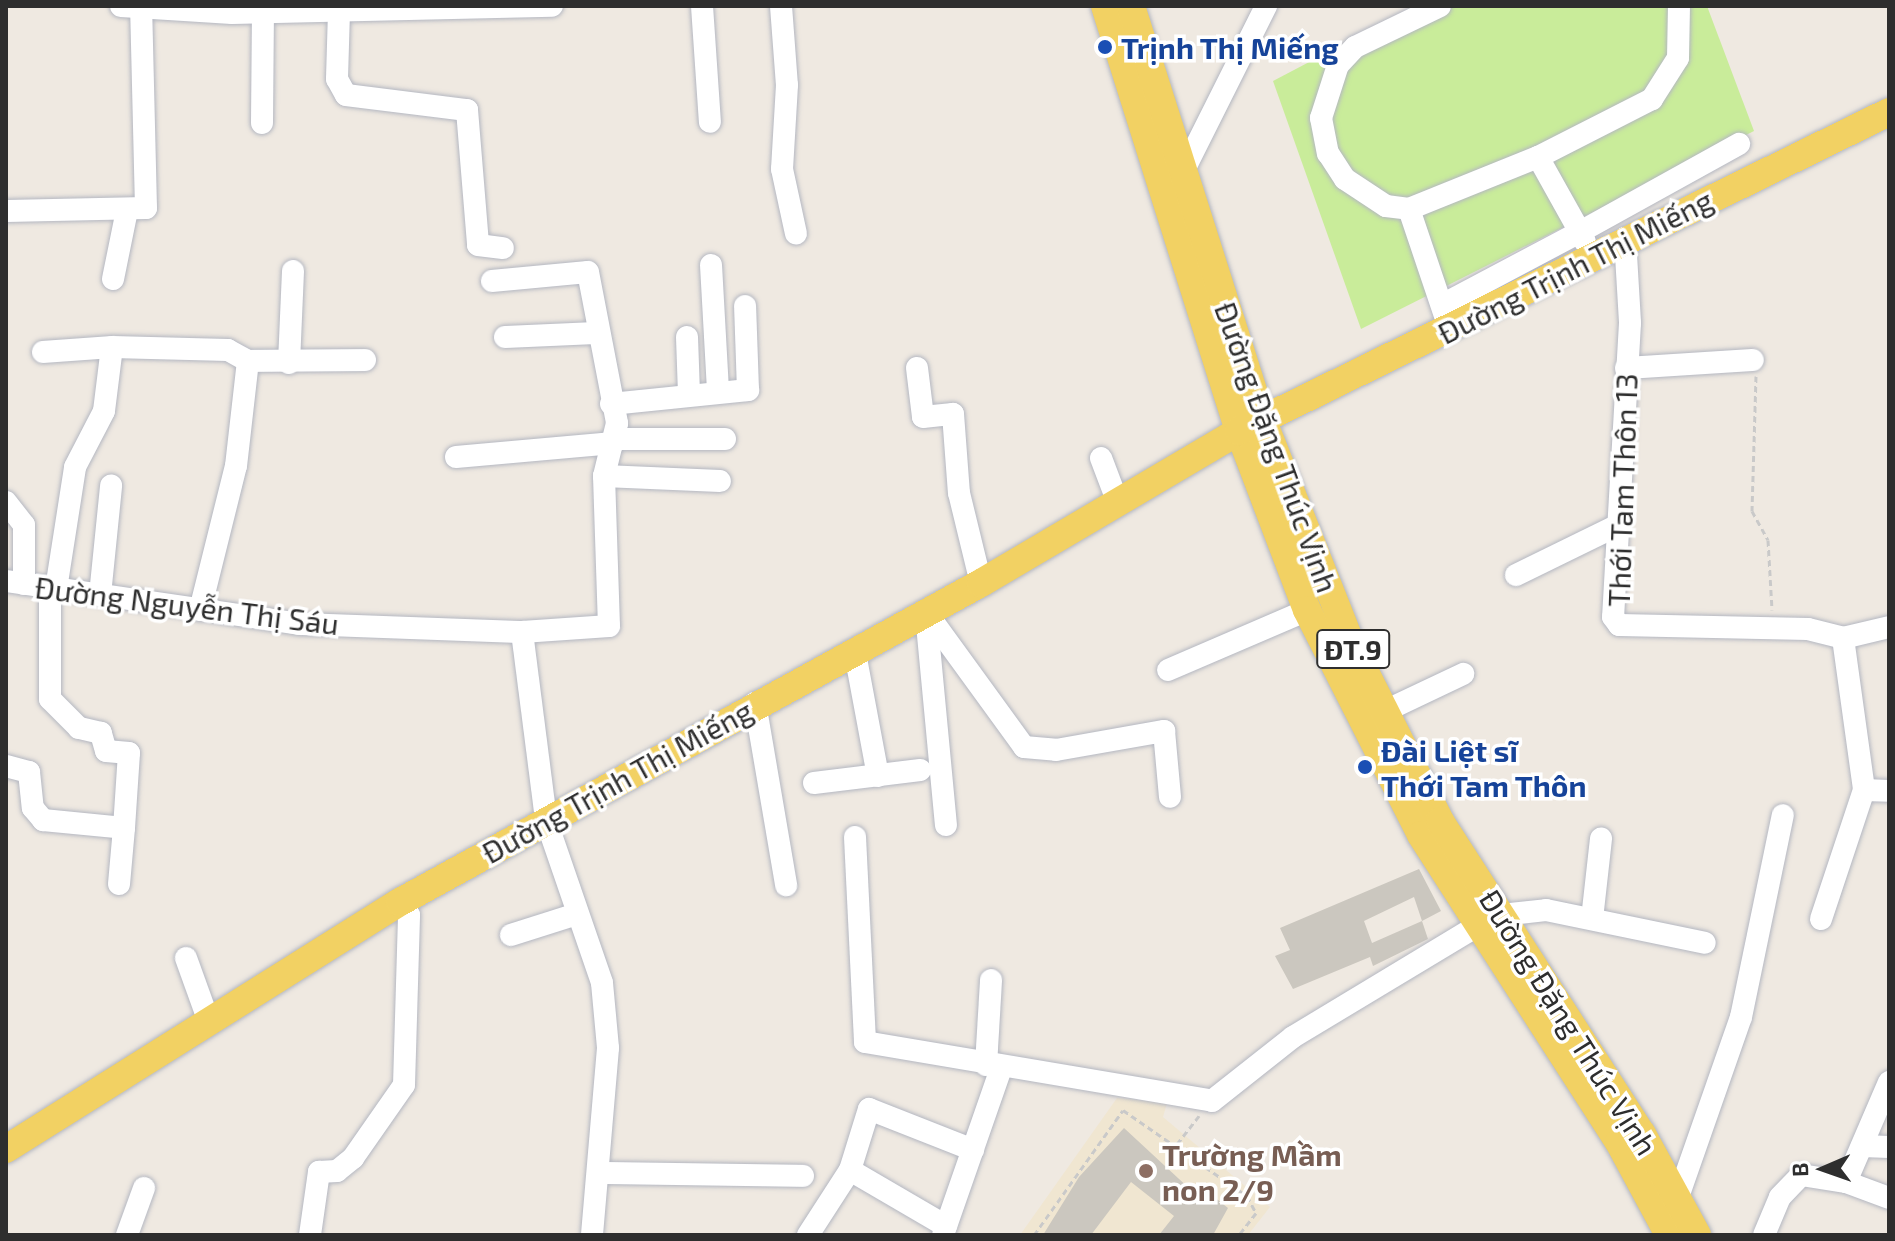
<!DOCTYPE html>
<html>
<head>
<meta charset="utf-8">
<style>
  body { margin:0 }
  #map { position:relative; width:1895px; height:1241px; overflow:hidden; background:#efe9e1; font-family:"Exo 2",sans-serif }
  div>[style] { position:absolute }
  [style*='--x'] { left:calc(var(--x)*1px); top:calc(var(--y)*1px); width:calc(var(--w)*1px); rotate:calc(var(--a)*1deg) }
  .education>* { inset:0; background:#f0e6d1 }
  .pitch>* { inset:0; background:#c9ec9a }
  .building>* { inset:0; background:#cbc7bf }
  .path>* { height:3px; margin-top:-1.5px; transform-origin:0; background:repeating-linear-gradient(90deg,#c9c9c9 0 6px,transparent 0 10px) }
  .roads { filter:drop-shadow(0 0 2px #b4b7c1) drop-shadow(0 0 2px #b4b7c1) }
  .minor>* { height:22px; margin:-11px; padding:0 11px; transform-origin:11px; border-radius:11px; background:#fff }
  .major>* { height:28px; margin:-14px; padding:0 14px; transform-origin:14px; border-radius:14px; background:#f2d163 }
  .dots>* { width:22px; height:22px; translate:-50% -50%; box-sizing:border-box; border:4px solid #fff; border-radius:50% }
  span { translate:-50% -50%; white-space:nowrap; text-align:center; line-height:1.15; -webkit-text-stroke:7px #fff; paint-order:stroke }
  .shield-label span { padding:2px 6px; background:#fff; border:2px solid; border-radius:6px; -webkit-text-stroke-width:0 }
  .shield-label { font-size:28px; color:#2e2e2e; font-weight:700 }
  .transit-label { font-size:30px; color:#164399; font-weight:700 }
  .left { translate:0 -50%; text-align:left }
  .street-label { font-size:30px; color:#2e2e2e }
  .education-label { font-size:30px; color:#785e54; font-weight:700 }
  .frame { position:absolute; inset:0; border:8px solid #2e2e2e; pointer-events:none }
  .north { position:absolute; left:1783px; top:1129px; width:80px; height:80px; -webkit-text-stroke:6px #fff; paint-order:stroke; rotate:268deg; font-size:22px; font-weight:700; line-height:32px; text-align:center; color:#2e2e2e }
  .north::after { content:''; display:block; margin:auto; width:28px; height:36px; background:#2e2e2e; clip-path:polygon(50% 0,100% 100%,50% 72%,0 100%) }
</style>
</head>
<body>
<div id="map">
  <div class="education">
    <div style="clip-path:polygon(1117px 1098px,1167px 1103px,1163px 1117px,1270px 1207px,1248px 1235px,1020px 1235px)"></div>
  </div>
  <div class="pitch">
    <div style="clip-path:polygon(1416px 6px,1707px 6px,1754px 131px,1361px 329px,1273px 81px)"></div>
  </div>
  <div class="building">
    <div style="clip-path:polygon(evenodd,1419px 869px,1441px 911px,1422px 921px,1428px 939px,1373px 966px,1370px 957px,1293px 989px,1275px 956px,1290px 950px,1280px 928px,1419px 869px,1414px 897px,1422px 921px,1372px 943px,1364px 921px,1414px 897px)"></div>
    <div style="clip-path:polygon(1124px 1128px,1192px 1191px,1198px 1184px,1228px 1208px,1213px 1235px,1159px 1235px,1174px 1216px,1131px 1182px,1091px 1235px,1043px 1235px,1079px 1177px)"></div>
  </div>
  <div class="path">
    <div style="--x:1756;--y:376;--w:135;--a:91.7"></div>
    <div style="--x:1752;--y:511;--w:33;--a:61"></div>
    <div style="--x:1768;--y:540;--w:70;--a:86.7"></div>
    <div style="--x:1177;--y:1144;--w:36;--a:-52"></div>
    <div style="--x:1034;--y:1235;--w:153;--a:-54.5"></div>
    <div style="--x:1123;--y:1110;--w:151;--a:34.7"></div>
    <div style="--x:1247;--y:1196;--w:19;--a:62"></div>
    <div style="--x:1256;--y:1213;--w:28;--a:128"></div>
  </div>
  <div class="roads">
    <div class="minor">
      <div style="--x:121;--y:6;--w:111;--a:3.6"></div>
      <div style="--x:232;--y:13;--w:320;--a:-1.3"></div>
      <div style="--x:702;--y:6;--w:116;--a:86.1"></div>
      <div style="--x:781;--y:6;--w:79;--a:85.7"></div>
      <div style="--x:787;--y:85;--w:84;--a:93.4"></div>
      <div style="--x:782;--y:169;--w:66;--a:77.8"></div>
      <div style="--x:1440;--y:6;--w:94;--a:154.2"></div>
      <div style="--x:1355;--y:47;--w:25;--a:133"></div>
      <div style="--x:1338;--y:65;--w:56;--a:107.8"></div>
      <div style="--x:1321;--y:118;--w:36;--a:79"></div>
      <div style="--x:1328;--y:153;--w:31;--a:57"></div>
      <div style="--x:1345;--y:179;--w:49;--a:33.4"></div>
      <div style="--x:1386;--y:206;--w:23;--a:7"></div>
      <div style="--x:1409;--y:209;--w:139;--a:-22"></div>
      <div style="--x:1679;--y:6;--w:52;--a:91.1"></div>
      <div style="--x:1678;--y:58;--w:49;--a:122.4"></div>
      <div style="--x:1652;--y:99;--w:128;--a:153"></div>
      <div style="--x:1538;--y:157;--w:86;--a:60.8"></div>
      <div style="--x:1580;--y:232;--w:182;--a:-29"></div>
      <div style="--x:339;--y:11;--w:68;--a:91.7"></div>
      <div style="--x:337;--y:79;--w:18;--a:61"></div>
      <div style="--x:346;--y:95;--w:122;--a:7.1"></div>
      <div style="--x:467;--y:110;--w:135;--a:85.3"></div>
      <div style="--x:478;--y:245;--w:25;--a:7"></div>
      <div style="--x:262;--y:123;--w:110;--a:-89.5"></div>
      <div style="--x:1183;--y:172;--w:186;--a:-63.4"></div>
      <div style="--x:1409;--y:209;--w:113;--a:71.4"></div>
      <div style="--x:6;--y:211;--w:140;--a:-1.2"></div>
      <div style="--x:146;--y:208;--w:200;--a:-91.4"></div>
      <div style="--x:1625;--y:238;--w:85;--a:86.6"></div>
      <div style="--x:1630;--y:323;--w:294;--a:93.3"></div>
      <div style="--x:1613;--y:617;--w:10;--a:53"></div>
      <div style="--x:1619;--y:625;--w:189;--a:1.2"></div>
      <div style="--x:1808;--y:629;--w:36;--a:14"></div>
      <div style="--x:1843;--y:638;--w:153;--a:82.1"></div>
      <div style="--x:711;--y:265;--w:127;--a:86.8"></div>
      <div style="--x:113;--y:279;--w:70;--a:-78.5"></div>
      <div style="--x:492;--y:281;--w:96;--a:-5.4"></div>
      <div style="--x:588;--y:272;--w:154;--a:79.1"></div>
      <div style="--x:617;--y:423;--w:55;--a:103.8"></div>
      <div style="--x:604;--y:476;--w:150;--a:88.1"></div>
      <div style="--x:609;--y:626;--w:87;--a:176.1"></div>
      <div style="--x:1442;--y:305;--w:156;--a:-27.9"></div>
      <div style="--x:1580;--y:232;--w:11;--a:63"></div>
      <div style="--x:505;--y:337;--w:91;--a:-2.5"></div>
      <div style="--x:687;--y:337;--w:56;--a:88"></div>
      <div style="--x:43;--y:352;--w:69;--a:-4.1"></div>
      <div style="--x:289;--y:363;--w:92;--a:-87.5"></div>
      <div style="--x:917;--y:368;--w:49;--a:83"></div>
      <div style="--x:923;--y:417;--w:30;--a:-6"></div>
      <div style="--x:953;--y:414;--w:79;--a:85.7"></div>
      <div style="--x:959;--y:493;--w:93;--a:76.3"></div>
      <div style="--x:1626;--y:368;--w:127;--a:-3.6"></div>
      <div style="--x:611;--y:404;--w:138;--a:-5.8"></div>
      <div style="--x:748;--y:390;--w:84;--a:-92"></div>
      <div style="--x:614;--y:439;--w:111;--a:0"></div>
      <div style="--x:456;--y:457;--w:158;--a:-5.1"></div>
      <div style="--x:1101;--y:458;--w:48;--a:69.3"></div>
      <div style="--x:604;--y:476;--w:116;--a:2.5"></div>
      <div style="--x:6;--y:502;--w:29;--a:52"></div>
      <div style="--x:24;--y:525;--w:59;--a:90"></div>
      <div style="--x:1516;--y:575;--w:111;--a:-26.1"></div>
      <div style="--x:6;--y:581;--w:296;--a:8.3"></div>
      <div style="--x:299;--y:624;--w:223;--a:2.1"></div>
      <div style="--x:522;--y:632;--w:190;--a:82.7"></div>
      <div style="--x:546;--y:820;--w:172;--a:71"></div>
      <div style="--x:602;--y:983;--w:65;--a:84.7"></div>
      <div style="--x:608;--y:1048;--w:188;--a:94.9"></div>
      <div style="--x:56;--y:589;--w:123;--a:-81.1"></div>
      <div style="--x:75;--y:467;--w:63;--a:-62.6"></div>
      <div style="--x:104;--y:411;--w:64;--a:-82.9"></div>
      <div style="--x:112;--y:347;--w:116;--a:1.5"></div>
      <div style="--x:228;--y:350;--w:23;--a:29"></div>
      <div style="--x:100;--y:595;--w:110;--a:-84.2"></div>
      <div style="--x:200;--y:610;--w:148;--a:-76"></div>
      <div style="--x:236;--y:466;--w:106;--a:-83.5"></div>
      <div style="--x:248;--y:361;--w:117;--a:-0.5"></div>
      <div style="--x:926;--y:612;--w:167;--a:54"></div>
      <div style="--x:1024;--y:747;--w:32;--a:5"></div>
      <div style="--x:1056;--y:750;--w:110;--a:-10"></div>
      <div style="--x:1164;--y:731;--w:66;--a:84.8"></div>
      <div style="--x:926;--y:614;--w:212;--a:84.6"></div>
      <div style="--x:1843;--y:638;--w:47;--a:-13.4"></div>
      <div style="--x:855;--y:653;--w:125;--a:79.4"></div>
      <div style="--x:1168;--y:670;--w:151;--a:-23.3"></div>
      <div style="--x:755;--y:703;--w:185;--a:80.3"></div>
      <div style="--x:1383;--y:712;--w:89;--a:-25.4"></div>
      <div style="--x:6;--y:766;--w:24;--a:15"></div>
      <div style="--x:29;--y:772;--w:36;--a:84"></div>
      <div style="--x:33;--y:808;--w:16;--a:50"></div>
      <div style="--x:43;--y:820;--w:81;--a:5.6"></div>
      <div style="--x:124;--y:828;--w:75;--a:-86.2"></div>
      <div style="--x:129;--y:753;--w:23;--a:-175"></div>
      <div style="--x:106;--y:751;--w:19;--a:-106"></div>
      <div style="--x:101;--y:733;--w:23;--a:-167"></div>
      <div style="--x:79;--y:728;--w:41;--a:-135"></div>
      <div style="--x:50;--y:699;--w:111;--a:-90"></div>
      <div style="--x:814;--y:783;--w:107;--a:-7"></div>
      <div style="--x:1864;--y:790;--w:25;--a:2"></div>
      <div style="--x:855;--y:837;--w:205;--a:87.2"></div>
      <div style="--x:865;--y:1042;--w:352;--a:9.6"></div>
      <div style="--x:1212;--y:1101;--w:103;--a:-38.3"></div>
      <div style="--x:1293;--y:1037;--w:217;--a:-31.1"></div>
      <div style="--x:119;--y:884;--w:56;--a:-84.9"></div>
      <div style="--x:1501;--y:915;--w:45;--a:-6.3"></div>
      <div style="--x:1546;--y:910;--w:162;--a:11.7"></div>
      <div style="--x:1592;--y:919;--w:81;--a:-83.6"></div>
      <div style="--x:1821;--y:919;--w:136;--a:-71.6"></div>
      <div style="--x:511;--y:935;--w:69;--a:-17.7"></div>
      <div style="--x:186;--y:958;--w:65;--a:70.2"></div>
      <div style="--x:986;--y:1065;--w:85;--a:-86.6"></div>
      <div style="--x:1862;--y:1146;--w:27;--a:2"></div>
      <div style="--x:850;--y:1170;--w:111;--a:30.3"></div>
      <div style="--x:600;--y:1173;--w:203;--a:0.8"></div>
      <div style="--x:1846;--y:1182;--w:46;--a:20.4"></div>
      <div style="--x:1678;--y:1197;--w:191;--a:-70.7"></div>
      <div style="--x:1741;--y:1017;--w:206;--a:-78.3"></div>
      <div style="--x:127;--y:1235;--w:50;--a:-70.1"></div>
      <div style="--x:310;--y:1235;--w:64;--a:-81.9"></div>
      <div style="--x:319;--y:1172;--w:18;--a:-3"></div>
      <div style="--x:337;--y:1171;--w:21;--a:-39"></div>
      <div style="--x:353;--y:1158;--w:89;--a:-55.1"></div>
      <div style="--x:404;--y:1085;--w:170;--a:-88.3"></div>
      <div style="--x:409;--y:915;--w:16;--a:-125"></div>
      <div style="--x:808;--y:1235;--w:77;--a:-57.1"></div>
      <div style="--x:850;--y:1170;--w:64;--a:-72.7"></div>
      <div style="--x:869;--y:1109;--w:112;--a:21.5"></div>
      <div style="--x:943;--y:1235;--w:177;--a:-70.8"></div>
      <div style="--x:1764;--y:1235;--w:41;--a:-67.2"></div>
      <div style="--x:1780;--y:1197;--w:30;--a:-46"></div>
      <div style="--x:1801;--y:1175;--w:46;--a:8.8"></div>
      <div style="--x:1846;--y:1182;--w:109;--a:-66.7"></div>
    </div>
    <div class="major">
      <div style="--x:1105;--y:6;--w:446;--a:72.5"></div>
      <div style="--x:1239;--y:431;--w:191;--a:69.2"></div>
      <div style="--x:1307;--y:610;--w:252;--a:63.1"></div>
      <div style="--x:1421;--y:835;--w:365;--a:57.2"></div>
      <div style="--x:1619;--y:1142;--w:106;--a:61.7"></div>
      <div style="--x:1131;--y:6;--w:433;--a:72.4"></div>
      <div style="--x:1262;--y:419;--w:242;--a:68.4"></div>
      <div style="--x:1351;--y:644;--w:198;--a:63.3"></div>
      <div style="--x:1440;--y:821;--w:373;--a:57.2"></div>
      <div style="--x:1642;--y:1134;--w:115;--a:61.4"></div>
      <div style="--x:6;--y:1149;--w:465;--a:-32.1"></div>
      <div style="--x:400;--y:902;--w:663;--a:-28.77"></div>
      <div style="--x:981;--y:583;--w:299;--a:-30.5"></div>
      <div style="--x:1239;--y:431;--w:724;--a:-26.14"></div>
    </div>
  </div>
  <div class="dots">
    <div style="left:1105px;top:47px;background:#1a4fb4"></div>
    <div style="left:1365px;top:767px;background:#1a4fb4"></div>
    <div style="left:1146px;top:1171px;background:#8d6e63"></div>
  </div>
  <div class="shield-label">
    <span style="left:1353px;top:649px">ĐT.9</span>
  </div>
  <div class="transit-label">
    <span class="left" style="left:1121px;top:47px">Trịnh Thị Miếng</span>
    <span class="left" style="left:1381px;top:767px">Đài Liệt sĩ<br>Thới Tam Thôn</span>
  </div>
  <div class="street-label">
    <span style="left:1575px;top:266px;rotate:-27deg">Đường Trịnh Thị Miếng</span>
    <span style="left:1277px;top:447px;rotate:70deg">Đường Đặng Thúc Vịnh</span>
    <span style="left:1622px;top:490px;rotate:-88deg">Thới Tam Thôn 13</span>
    <span style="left:187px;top:605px;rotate:7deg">Đường Nguyễn Thị Sáu</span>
    <span style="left:617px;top:781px;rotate:-29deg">Đường Trịnh Thị Miếng</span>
    <span style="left:1569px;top:1022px;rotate:58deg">Đường Đặng Thúc Vịnh</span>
  </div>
  <div class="education-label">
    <span class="left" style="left:1162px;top:1171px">Trường Mầm<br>non 2/9</span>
  </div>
  <div class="frame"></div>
  <div class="north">B</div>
</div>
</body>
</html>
